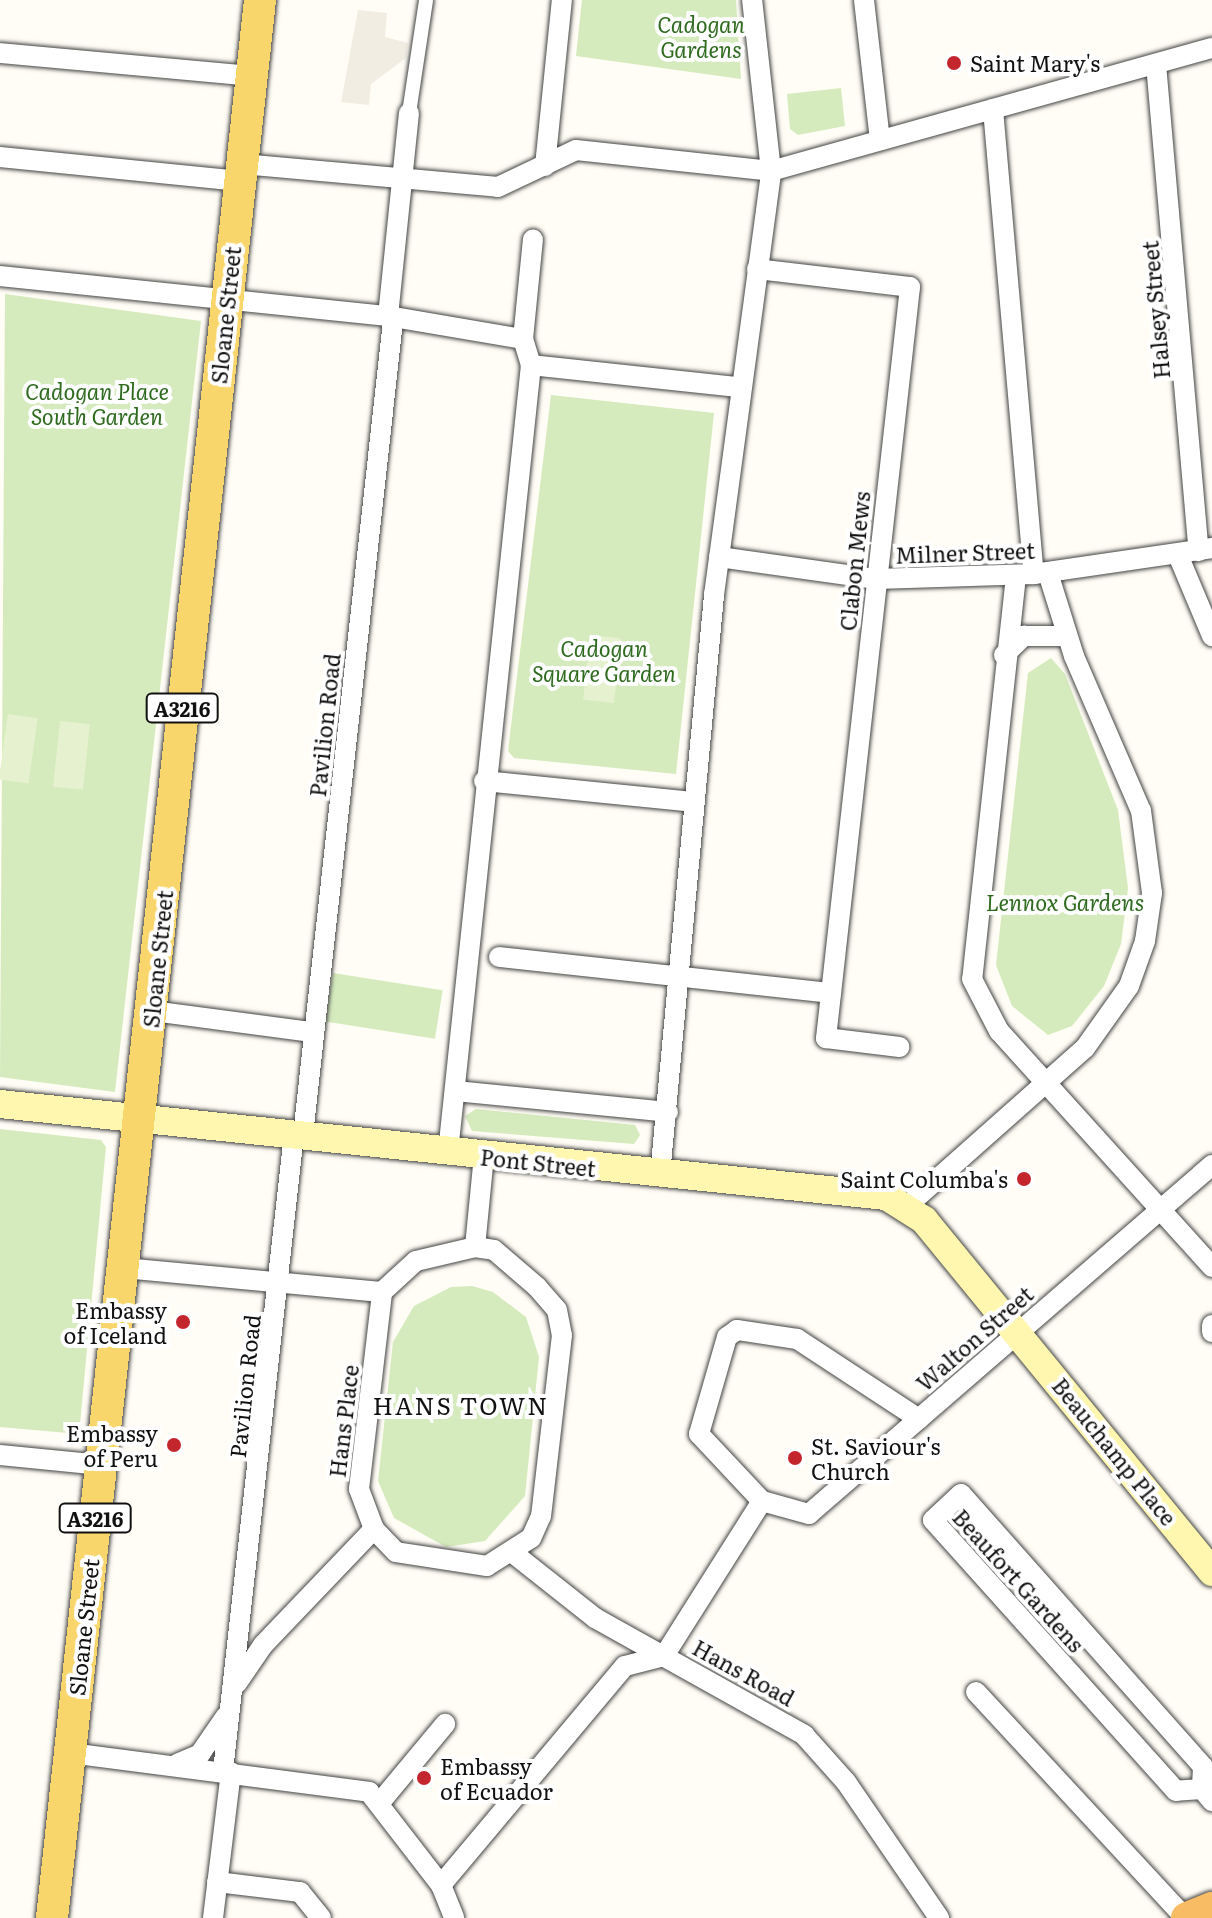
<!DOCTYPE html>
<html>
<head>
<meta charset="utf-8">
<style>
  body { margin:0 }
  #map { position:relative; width:1212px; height:1918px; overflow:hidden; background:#fffdf5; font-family:Literata,serif }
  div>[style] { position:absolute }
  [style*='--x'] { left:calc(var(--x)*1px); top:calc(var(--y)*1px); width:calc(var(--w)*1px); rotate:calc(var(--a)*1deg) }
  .green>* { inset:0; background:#d5ebbd; transform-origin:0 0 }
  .pitch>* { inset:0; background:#e6f2cf; transform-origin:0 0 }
  .plaza>* { inset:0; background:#f1ede2 }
  .roads { filter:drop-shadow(0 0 2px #444) drop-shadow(0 0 2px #444) }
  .pedestrian>* { height:14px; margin:-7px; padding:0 7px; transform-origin:7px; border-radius:7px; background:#fff }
  .minor>* { height:20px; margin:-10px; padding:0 10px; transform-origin:10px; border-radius:10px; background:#fff }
  .secondary>* { height:28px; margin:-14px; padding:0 14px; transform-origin:14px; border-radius:14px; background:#fff6b0 }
  .primary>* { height:32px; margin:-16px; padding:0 16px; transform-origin:16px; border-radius:16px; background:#f9d66b }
  .trunk>* { height:32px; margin:-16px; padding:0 16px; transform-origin:16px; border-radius:16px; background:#f7bc64 }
  .dots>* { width:22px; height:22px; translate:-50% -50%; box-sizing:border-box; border:4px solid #fff; border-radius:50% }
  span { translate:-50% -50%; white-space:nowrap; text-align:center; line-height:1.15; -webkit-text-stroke:8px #fff; paint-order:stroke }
  .shield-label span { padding:2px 6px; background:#fff; border:2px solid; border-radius:6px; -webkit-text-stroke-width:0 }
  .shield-label { font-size:20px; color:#111; font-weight:700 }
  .park-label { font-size:22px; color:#2f6b1f; font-style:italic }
  .poi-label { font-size:22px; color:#111 }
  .left { translate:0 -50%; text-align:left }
  .right { translate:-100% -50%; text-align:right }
  .street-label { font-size:22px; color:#111 }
  .neighbourhood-label { font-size:24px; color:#111; letter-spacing:2px }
</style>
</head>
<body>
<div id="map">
  <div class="green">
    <div style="clip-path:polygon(582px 0,736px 0,741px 79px,576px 56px)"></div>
    <div style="clip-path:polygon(841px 88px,845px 126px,798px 135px,790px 129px,787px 94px)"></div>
    <div style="clip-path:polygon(5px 294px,201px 321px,115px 1092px,0 1077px)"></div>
    <div style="clip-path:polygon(551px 395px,714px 413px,676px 774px,514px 758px,508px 751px)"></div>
    <div style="clip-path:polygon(1051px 658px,1065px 674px,1118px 810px,1128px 888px,1121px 944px,1104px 986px,1072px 1026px,1048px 1035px,1012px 1006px,996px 965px,1028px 673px)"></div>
    <div style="left:333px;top:973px;width:111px;height:49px;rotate:9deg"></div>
    <div style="clip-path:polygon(476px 1109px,635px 1125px,640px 1135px,634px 1144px,472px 1131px,465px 1116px)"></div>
    <div style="clip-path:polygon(0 1129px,101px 1140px,106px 1147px,80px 1424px,68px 1433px,0 1427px)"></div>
    <div style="clip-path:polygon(472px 1286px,493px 1292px,526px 1317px,539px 1357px,525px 1496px,485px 1541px,446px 1547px,394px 1518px,378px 1481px,393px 1342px,414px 1306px,451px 1287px)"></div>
  </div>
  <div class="pitch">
    <div style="left:590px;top:635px;width:31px;height:65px;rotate:6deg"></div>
    <div style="left:8px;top:714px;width:30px;height:66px;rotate:8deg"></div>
    <div style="left:60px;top:721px;width:30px;height:66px;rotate:6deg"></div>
  </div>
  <div class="plaza">
    <div style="clip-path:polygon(358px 10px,387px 13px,385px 37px,408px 43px,406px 58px,371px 84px,369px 105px,341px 102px)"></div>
  </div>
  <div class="roads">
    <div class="pedestrian">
      <div style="--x:409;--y:113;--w:114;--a:-81.4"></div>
    </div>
    <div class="minor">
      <div style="--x:864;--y:0;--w:141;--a:83.5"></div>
      <div style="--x:0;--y:53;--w:253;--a:5.2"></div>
      <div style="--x:1156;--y:64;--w:489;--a:85"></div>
      <div style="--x:993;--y:109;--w:467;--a:85"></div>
      <div style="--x:0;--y:157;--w:241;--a:5.7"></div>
      <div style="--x:242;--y:164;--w:257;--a:5.1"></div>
      <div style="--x:498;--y:187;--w:86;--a:-25.4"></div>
      <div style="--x:576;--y:150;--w:196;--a:6.1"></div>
      <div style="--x:771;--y:171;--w:458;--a:-15.6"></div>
      <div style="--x:545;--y:166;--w:167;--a:-84.2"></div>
      <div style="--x:757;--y:269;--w:154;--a:6.7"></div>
      <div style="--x:910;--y:287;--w:756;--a:96.38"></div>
      <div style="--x:826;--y:1038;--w:74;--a:7"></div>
      <div style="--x:0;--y:276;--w:390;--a:5.9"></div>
      <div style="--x:388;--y:316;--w:137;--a:9.7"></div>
      <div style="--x:388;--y:316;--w:204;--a:-84.1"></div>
      <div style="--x:531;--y:365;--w:208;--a:6.1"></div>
      <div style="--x:1178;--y:555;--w:88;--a:67.2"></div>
      <div style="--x:719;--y:557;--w:159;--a:8"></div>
      <div style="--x:876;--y:579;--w:158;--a:-1.8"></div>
      <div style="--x:1034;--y:574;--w:180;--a:-8.3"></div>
      <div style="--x:1016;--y:576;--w:405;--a:96.2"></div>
      <div style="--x:972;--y:979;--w:59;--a:62.6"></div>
      <div style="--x:999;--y:1031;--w:318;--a:47.9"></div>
      <div style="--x:1004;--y:655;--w:28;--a:-44"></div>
      <div style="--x:1024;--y:636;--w:43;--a:0"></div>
      <div style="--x:484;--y:781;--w:210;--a:5.7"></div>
      <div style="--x:499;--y:957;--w:334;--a:6.2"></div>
      <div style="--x:152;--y:1011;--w:161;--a:7.5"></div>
      <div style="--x:455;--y:1091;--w:214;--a:5.6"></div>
      <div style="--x:303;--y:1135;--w:819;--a:-83.69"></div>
      <div style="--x:448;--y:1152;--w:791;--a:-83.98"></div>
      <div style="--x:531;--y:365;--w:27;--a:-107"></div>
      <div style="--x:523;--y:339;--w:100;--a:-84.3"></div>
      <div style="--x:660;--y:1175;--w:583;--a:-84.68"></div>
      <div style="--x:714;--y:595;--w:428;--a:-82.3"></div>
      <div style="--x:771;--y:171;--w:172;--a:-96.3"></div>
      <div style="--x:908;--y:1205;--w:237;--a:-41.6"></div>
      <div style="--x:1085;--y:1048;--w:76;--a:-54.6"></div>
      <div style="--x:1129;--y:986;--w:48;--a:-70.4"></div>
      <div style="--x:1145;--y:941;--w:49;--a:-81.7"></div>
      <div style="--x:1152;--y:893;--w:83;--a:-97.6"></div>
      <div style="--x:1141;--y:811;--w:169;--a:-113.4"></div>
      <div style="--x:1074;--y:656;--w:87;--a:-107.4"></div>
      <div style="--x:475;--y:1247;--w:19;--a:9"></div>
      <div style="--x:494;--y:1250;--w:57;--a:40.7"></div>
      <div style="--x:537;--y:1287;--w:30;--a:49"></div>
      <div style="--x:557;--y:1310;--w:25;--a:79"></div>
      <div style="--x:562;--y:1335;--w:182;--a:96.6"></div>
      <div style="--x:541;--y:1516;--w:24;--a:114"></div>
      <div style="--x:531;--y:1538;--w:52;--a:147.5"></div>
      <div style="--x:487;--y:1566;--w:92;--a:-171.3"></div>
      <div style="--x:396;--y:1552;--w:32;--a:-134"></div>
      <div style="--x:374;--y:1529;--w:43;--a:-110.6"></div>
      <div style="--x:359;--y:1489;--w:198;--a:-83.3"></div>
      <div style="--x:382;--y:1292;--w:46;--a:-42.4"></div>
      <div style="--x:416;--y:1261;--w:61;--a:-13.3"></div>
      <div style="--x:475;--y:1247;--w:91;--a:-84.4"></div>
      <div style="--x:123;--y:1268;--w:260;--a:5.3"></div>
      <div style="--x:1212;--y:1325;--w:7;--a:90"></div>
      <div style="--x:919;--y:1419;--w:146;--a:-146.7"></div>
      <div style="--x:797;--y:1339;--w:61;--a:-171.5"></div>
      <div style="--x:737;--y:1330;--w:12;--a:145"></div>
      <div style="--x:727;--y:1337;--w:101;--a:106.1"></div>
      <div style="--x:699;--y:1434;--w:92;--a:46.8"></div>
      <div style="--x:762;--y:1501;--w:49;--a:15.5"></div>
      <div style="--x:809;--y:1514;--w:533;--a:-40.89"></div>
      <div style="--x:0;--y:1455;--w:102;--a:5.6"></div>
      <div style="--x:513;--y:1553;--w:105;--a:38.4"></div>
      <div style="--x:595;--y:1618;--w:240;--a:29.2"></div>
      <div style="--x:804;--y:1735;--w:63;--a:48.2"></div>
      <div style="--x:846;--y:1782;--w:165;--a:55.6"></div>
      <div style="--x:664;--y:1656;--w:183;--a:-57.7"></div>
      <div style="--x:237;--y:1683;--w:46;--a:-55.6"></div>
      <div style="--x:263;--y:1645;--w:161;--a:-46.3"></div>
      <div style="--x:976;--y:1692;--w:308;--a:47.2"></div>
      <div style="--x:70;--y:1753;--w:302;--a:7.4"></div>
      <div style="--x:369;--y:1792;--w:118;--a:52.3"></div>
      <div style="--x:441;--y:1885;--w:35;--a:68"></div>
      <div style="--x:177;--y:1764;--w:25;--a:-23"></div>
      <div style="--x:200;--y:1754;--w:46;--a:-55.6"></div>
      <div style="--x:223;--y:1771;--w:641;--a:-83.64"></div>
      <div style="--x:1202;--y:1789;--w:26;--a:176"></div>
      <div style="--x:1176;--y:1791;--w:364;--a:-131.9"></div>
      <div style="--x:933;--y:1520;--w:38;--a:-43"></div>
      <div style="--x:961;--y:1494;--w:365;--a:48.4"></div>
      <div style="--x:1203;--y:1767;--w:22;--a:93"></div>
      <div style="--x:1202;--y:1789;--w:16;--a:50"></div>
      <div style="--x:382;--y:1800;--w:99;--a:-50.3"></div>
      <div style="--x:217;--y:1882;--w:84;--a:6.9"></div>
      <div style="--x:300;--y:1892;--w:33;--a:51"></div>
      <div style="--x:441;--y:1885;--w:286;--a:-50"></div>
      <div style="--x:625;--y:1666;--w:40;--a:-14.4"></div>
      <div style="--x:213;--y:1918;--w:147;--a:-83"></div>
    </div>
    <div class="secondary">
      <div style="--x:0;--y:1104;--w:891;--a:5.93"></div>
      <div style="--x:886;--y:1196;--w:45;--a:32.3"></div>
      <div style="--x:924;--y:1220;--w:455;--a:50.7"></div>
    </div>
    <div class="primary">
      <div style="--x:52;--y:1918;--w:1929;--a:-83.81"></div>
    </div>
    <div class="trunk">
      <div style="--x:1187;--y:1918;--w:27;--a:-22"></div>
    </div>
  </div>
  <div class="dots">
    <div style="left:954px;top:63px;background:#c4262e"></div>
    <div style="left:1024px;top:1179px;background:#c4262e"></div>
    <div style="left:183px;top:1322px;background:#c4262e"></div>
    <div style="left:174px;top:1445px;background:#c4262e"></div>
    <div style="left:795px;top:1458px;background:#c4262e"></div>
    <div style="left:424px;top:1778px;background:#c4262e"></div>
  </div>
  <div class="shield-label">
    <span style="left:182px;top:708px">A3216</span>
    <span style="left:95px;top:1518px">A3216</span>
  </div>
  <div class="park-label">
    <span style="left:701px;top:36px">Cadogan<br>Gardens</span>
    <span style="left:97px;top:403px">Cadogan Place<br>South Garden</span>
    <span style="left:604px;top:660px">Cadogan<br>Square Garden</span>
    <span style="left:1065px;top:902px">Lennox Gardens</span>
  </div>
  <div class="poi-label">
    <span class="left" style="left:970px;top:63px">Saint Mary's</span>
    <span class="right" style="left:1008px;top:1179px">Saint Columba's</span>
    <span class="right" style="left:167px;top:1322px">Embassy<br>of Iceland</span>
    <span class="right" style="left:158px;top:1445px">Embassy<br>of Peru</span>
    <span class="left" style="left:811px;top:1458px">St. Saviour's<br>Church</span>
    <span class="left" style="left:440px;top:1778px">Embassy<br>of Ecuador</span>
  </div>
  <div class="street-label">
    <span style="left:1155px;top:310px;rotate:-95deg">Halsey Street</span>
    <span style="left:225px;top:315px;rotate:-84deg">Sloane Street</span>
    <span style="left:965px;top:552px;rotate:-2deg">Milner Street</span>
    <span style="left:854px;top:561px;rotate:-84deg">Clabon Mews</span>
    <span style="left:324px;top:725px;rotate:-84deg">Pavilion Road</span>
    <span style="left:157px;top:959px;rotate:-84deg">Sloane Street</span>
    <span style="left:538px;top:1162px;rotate:6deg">Pont Street</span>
    <span style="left:974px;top:1338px;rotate:-41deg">Walton Street</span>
    <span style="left:244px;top:1386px;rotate:-84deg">Pavilion Road</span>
    <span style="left:343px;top:1421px;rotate:-83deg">Hans Place</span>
    <span style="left:1115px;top:1451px;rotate:51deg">Beauchamp Place</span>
    <span style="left:1019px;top:1580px;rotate:48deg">Beaufort Gardens</span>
    <span style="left:83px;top:1627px;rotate:-84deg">Sloane Street</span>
    <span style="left:744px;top:1672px;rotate:29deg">Hans Road</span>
  </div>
  <div class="neighbourhood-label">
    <span style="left:461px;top:1405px">HANS TOWN</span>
  </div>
</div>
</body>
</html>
